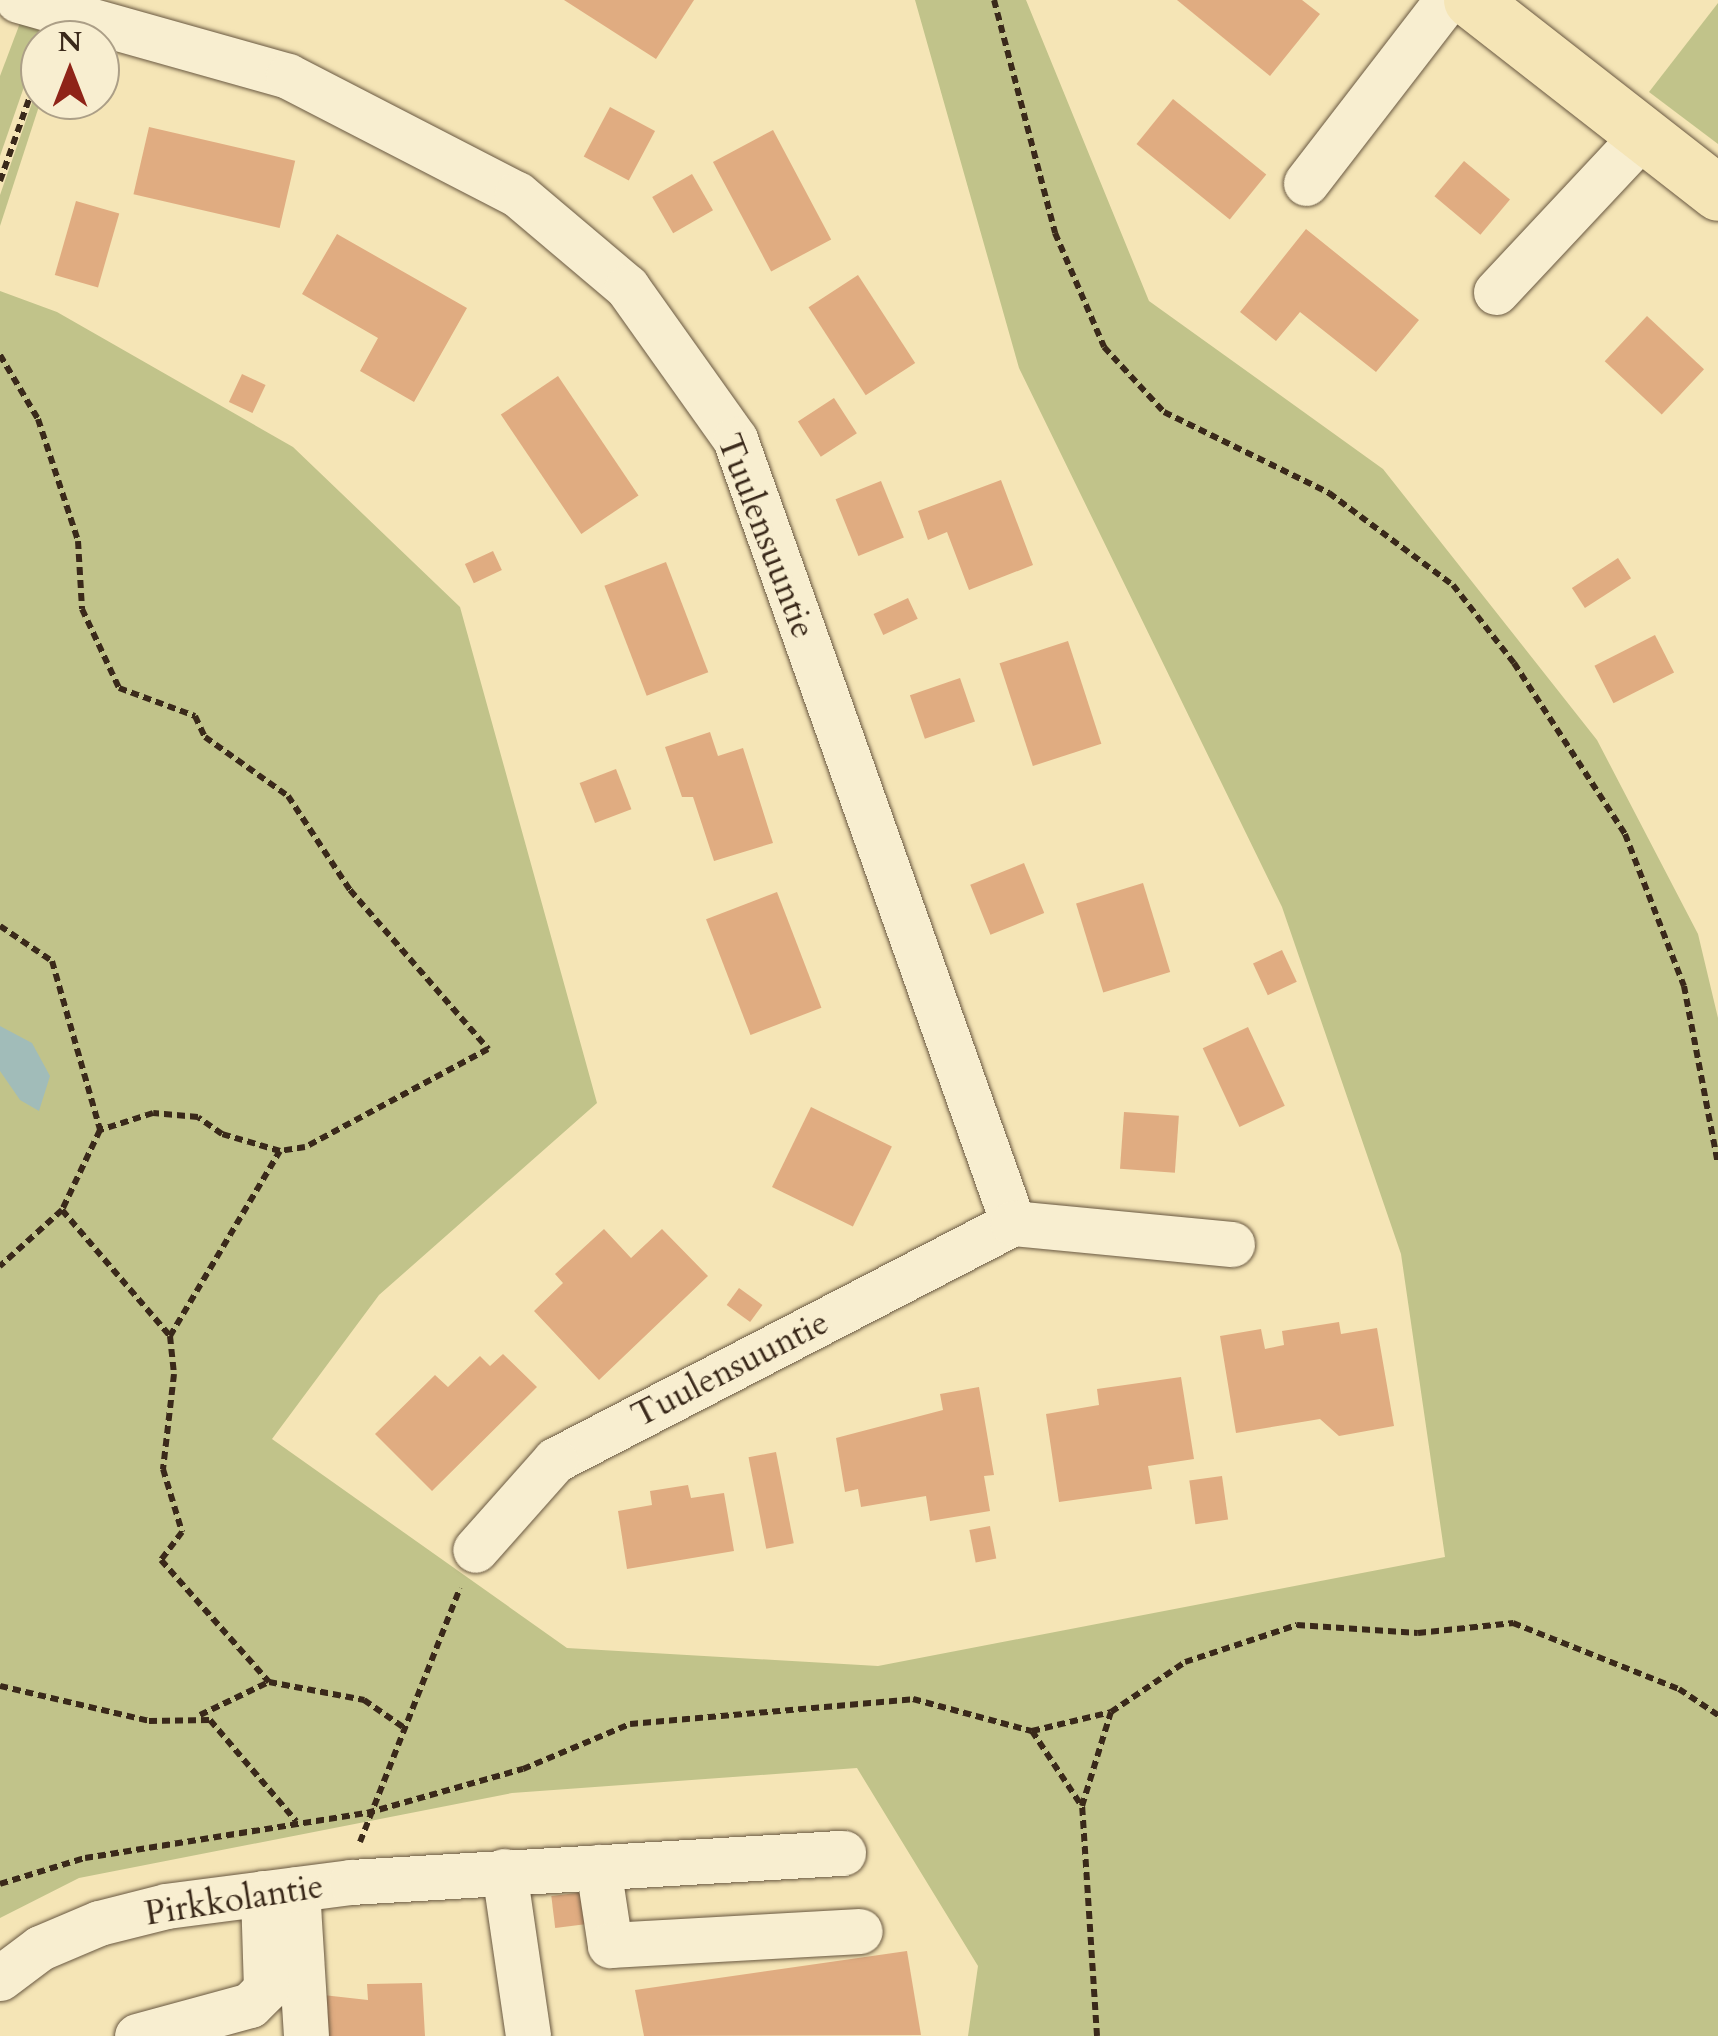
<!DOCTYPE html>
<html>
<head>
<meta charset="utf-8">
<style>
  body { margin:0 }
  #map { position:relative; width:1718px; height:2036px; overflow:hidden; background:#f5e5b6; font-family:Cardo,serif }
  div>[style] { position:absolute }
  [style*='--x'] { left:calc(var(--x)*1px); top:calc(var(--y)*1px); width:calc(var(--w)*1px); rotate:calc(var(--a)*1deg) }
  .green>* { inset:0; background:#c1c38a }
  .water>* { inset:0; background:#a1bcb9 }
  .building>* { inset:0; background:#e0ac81; transform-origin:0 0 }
  .path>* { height:6px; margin-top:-3px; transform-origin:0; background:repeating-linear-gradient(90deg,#3a291a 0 8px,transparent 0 13px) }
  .roads { filter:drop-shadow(0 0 2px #695841) drop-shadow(0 0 2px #695841) }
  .minor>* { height:45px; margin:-22.5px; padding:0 22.5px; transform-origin:22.5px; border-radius:22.5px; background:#f8eed0 }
  .major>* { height:55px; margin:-27.5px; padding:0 27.5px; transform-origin:27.5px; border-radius:27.5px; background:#f5e5b6 }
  span { translate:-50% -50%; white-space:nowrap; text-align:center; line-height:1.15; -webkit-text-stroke:8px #f8eed0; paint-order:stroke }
  .street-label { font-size:35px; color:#3a291a }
  .north { position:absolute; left:20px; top:20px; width:100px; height:100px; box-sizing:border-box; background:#f8eed0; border:2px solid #ac9f87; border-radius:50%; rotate:0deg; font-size:28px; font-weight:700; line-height:40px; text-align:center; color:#3a291a }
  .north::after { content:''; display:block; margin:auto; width:35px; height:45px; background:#8f2418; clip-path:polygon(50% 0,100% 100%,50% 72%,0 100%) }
</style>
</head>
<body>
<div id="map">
  <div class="green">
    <div style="clip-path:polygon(915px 0,1026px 0,1149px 301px,1383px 469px,1597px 740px,1698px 934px,1718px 1018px,1718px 2036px,968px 2036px,978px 1966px,857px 1768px,512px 1793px,79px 1878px,0 1918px,0 291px,57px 312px,293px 447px,460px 607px,597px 1103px,379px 1295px,272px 1439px,567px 1648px,878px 1666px,1445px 1557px,1401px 1254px,1282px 907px,1019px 368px)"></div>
    <div style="clip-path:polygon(1718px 3px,1718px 144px,1649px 92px)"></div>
    <div style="clip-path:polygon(20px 23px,43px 32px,0 156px,0 76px)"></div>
    <div style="clip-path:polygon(40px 80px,41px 100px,0 226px,0 195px)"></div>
  </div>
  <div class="water">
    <div style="clip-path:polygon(0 1026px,32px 1043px,50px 1076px,39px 1111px,20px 1100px,0 1071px)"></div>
  </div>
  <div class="building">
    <div style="clip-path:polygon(564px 0,694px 0,656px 59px)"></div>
    <div style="clip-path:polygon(1177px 0,1302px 0,1320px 14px,1270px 76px)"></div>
    <div style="left:1173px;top:99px;width:120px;height:58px;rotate:39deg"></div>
    <div style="left:610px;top:107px;width:51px;height:56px;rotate:28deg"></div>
    <div style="left:149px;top:127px;width:150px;height:69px;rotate:13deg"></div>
    <div style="left:773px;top:130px;width:124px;height:68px;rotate:62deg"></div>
    <div style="left:1464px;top:161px;width:60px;height:46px;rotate:40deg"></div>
    <div style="left:692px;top:174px;width:42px;height:46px;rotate:60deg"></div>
    <div style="left:76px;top:201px;width:45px;height:77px;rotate:16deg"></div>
    <div style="clip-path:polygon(1306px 229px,1419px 320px,1376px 372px,1300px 312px,1276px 341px,1240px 312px)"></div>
    <div style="clip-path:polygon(337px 234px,467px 308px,414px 402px,360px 371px,378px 338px,302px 294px)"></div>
    <div style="left:858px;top:275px;width:105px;height:59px;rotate:57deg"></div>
    <div style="left:1647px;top:316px;width:78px;height:62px;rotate:43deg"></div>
    <div style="left:242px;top:374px;width:26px;height:31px;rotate:25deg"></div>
    <div style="left:558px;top:376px;width:144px;height:69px;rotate:56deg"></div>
    <div style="left:834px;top:398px;width:42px;height:43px;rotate:57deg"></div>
    <div style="clip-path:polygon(1001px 480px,1033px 565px,969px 590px,947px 532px,928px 540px,918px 511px)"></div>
    <div style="left:881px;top:481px;width:61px;height:49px;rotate:68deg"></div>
    <div style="left:493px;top:551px;width:21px;height:31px;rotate:65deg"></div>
    <div style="left:1618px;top:558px;width:24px;height:55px;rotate:57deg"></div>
    <div style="left:666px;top:562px;width:118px;height:66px;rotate:69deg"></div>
    <div style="left:908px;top:598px;width:23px;height:38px;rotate:65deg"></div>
    <div style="left:1655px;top:635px;width:42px;height:68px;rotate:63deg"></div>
    <div style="left:1068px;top:641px;width:108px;height:72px;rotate:72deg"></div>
    <div style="left:960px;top:678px;width:46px;height:53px;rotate:71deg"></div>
    <div style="clip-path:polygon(710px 732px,718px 756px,743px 748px,773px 843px,714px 861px,693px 797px,682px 797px,665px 747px)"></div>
    <div style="left:616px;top:769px;width:43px;height:39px;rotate:69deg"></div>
    <div style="left:1024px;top:863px;width:54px;height:58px;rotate:68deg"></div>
    <div style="left:1143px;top:883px;width:93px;height:70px;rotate:73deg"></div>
    <div style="left:777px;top:892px;width:124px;height:76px;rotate:69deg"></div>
    <div style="left:1282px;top:950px;width:35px;height:32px;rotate:65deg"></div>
    <div style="left:1248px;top:1027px;width:87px;height:50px;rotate:65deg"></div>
    <div style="left:811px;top:1107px;width:90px;height:89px;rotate:26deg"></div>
    <div style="left:1124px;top:1112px;width:55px;height:57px;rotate:4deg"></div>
    <div style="clip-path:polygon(604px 1229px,631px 1258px,662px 1229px,708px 1276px,599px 1380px,534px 1311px,563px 1283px,555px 1274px)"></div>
    <div style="left:739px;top:1288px;width:29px;height:21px;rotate:36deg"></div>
    <div style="clip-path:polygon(1339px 1322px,1341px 1334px,1377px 1328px,1394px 1426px,1339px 1436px,1320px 1419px,1236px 1433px,1220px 1336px,1261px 1329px,1265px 1349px,1284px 1345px,1282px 1331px)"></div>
    <div style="clip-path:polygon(503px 1354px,537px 1387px,432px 1491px,375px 1434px,435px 1375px,448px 1387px,480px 1356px,490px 1366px)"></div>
    <div style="clip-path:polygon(1181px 1377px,1194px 1459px,1148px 1466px,1152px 1489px,1059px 1502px,1046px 1414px,1099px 1405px,1097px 1389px)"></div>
    <div style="clip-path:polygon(979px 1387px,994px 1475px,984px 1476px,990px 1511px,930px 1521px,926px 1496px,861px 1507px,858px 1489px,845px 1492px,836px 1438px,943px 1410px,940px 1394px)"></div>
    <div style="left:776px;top:1452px;width:93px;height:28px;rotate:79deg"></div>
    <div style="left:1222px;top:1476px;width:44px;height:33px;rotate:82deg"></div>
    <div style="clip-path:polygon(688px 1485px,691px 1498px,724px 1493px,734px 1551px,627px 1569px,618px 1511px,652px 1505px,650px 1491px)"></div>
    <div style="left:990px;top:1526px;width:33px;height:21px;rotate:79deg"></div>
    <div style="left:593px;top:1891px;width:32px;height:42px;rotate:83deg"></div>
    <div style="clip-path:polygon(907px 1951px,921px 2035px,644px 2036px,635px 1990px)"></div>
    <div style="clip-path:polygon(422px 1983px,425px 2036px,326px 2036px,323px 1995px,368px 2000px,367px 1984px)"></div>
  </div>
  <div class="path">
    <div style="--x:994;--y:0;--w:241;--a:75.3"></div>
    <div style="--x:1055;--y:233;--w:124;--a:66.7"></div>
    <div style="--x:1104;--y:347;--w:88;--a:47.3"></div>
    <div style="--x:1164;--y:412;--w:184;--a:26.1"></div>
    <div style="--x:1329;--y:493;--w:154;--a:36.6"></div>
    <div style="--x:1453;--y:585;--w:99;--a:52"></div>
    <div style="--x:1514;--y:663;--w:204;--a:57"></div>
    <div style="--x:1625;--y:834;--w:163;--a:68.8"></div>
    <div style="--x:1684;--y:986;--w:181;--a:79.2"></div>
    <div style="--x:0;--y:181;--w:120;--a:-70.5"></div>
    <div style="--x:0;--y:355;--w:74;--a:59.3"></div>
    <div style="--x:38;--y:419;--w:128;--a:71.8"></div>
    <div style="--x:78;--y:541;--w:68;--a:86.6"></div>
    <div style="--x:82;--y:609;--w:87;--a:64.9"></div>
    <div style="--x:119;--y:688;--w:81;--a:20.2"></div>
    <div style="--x:195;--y:716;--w:23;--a:65"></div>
    <div style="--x:205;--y:737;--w:102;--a:35.4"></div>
    <div style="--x:288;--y:796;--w:113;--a:56.6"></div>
    <div style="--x:350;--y:890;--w:211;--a:49"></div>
    <div style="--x:488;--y:1049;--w:208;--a:151.8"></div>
    <div style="--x:305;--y:1147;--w:25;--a:171"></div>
    <div style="--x:280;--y:1151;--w:60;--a:-163.7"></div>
    <div style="--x:222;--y:1134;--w:29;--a:-145"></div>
    <div style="--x:198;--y:1117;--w:45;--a:-174.9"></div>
    <div style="--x:153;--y:1113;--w:56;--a:162.2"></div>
    <div style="--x:0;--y:926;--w:63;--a:33.9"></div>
    <div style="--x:52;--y:961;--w:176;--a:74.1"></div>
    <div style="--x:100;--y:1130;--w:89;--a:115.4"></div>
    <div style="--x:62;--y:1210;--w:84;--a:137.9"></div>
    <div style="--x:62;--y:1210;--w:166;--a:49.4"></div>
    <div style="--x:170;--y:1336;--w:215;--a:-59.3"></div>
    <div style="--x:170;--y:1336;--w:38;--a:84"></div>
    <div style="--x:174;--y:1374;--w:96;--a:96.6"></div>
    <div style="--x:163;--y:1469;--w:66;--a:73.2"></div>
    <div style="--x:182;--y:1532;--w:35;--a:127"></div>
    <div style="--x:161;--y:1560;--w:163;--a:48.5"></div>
    <div style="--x:0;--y:1686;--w:153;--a:13.2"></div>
    <div style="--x:149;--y:1721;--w:61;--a:-0.9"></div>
    <div style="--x:210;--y:1720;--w:133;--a:49.6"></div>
    <div style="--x:200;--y:1715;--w:76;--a:-25.6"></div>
    <div style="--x:269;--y:1682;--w:97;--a:10.7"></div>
    <div style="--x:364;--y:1700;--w:47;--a:34.7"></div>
    <div style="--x:1032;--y:1731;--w:89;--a:56.5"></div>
    <div style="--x:360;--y:1842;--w:273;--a:-68.5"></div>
    <div style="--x:0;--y:1884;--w:89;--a:-17"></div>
    <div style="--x:85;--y:1858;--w:286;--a:-9.1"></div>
    <div style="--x:367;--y:1813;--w:162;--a:-15.8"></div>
    <div style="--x:523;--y:1769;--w:116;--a:-22.8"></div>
    <div style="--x:630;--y:1724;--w:284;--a:-5"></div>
    <div style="--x:913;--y:1699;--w:123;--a:15.1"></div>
    <div style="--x:1032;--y:1731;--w:81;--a:-13.5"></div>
    <div style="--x:1111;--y:1712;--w:89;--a:-34"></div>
    <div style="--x:1185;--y:1662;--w:118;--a:-18.3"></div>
    <div style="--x:1297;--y:1625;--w:121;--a:3.8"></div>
    <div style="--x:1418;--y:1633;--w:96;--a:-6"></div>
    <div style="--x:1513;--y:1623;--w:179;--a:21.7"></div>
    <div style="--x:1679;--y:1689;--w:47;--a:33.7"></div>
    <div style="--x:1097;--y:2036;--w:230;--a:-93.7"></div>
    <div style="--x:1082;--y:1806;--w:98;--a:-72.9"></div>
  </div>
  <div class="roads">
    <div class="minor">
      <div style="--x:18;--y:0;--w:280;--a:15.7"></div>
      <div style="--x:288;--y:76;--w:258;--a:27.3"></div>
      <div style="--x:517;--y:194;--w:144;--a:40.2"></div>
      <div style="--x:627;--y:287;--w:186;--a:54.6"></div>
      <div style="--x:735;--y:439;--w:832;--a:70.48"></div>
      <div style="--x:1013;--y:1223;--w:516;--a:152.64"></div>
      <div style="--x:555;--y:1460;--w:120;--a:131.6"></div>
      <div style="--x:1306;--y:183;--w:231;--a:-52.4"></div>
      <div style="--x:1496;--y:292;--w:216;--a:-46.9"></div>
      <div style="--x:1013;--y:1223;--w:220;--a:5.5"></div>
      <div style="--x:598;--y:1867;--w:79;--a:81.3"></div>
      <div style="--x:610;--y:1945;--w:250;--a:-3.2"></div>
      <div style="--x:504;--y:1871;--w:167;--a:81.7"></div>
      <div style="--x:297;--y:1889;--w:147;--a:86.5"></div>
      <div style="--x:0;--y:1978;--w:50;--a:-36.9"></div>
      <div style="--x:40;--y:1948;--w:64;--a:-23"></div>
      <div style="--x:99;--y:1923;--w:69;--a:-14.2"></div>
      <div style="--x:166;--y:1906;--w:187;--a:-7.4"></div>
      <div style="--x:351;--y:1882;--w:493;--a:-3.4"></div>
      <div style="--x:137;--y:2036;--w:117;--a:-15.3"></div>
      <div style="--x:250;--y:2005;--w:23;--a:-45"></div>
      <div style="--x:266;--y:1989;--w:96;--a:-91.8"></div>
    </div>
    <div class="major">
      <div style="--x:1471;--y:0;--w:313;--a:38"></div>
    </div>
  </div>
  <div class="street-label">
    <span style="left:766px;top:536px;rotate:69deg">Tuulensuuntie</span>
    <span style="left:730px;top:1369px;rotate:-27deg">Tuulensuuntie</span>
    <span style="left:234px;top:1900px;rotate:-9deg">Pirkkolantie</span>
  </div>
  <div class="north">N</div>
</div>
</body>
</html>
